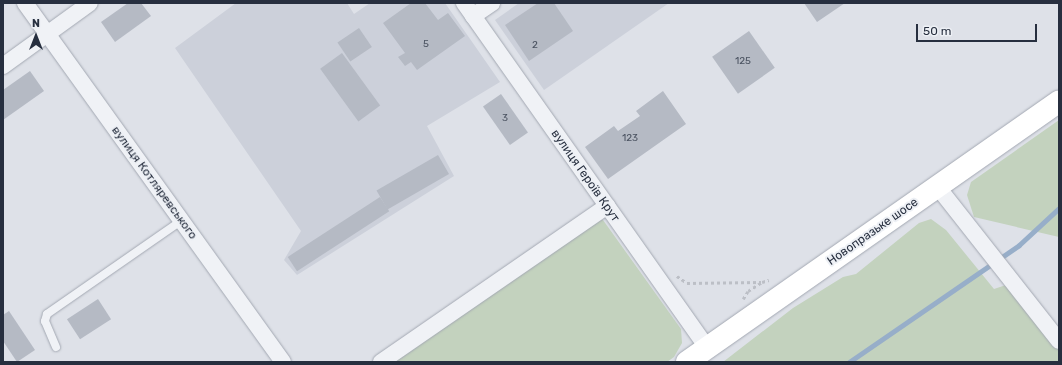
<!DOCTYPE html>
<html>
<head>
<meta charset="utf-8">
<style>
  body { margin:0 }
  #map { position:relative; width:1062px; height:365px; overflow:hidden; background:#dee1e8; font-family:Rubik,sans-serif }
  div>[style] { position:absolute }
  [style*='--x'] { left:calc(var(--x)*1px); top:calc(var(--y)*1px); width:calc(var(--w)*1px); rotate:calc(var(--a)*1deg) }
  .built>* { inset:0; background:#ccd0da }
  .green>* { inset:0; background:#c3d2be }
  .stream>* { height:5px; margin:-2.5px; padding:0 2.5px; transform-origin:2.5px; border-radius:2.5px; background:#97aec9 }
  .building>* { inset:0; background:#b5bac4; transform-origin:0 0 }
  .path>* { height:2.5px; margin-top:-1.25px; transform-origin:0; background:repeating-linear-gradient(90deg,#bcbfc6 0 3px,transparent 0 6px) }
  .roads { filter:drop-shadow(0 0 1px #a3a8b2) drop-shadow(0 0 1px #a3a8b2) }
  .lane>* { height:8px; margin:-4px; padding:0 4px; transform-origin:4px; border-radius:4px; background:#f0f2f6 }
  .street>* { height:16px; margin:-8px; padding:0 8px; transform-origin:8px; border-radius:8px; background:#f0f2f6 }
  .secondary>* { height:22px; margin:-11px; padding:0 11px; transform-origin:11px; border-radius:11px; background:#fff }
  span { translate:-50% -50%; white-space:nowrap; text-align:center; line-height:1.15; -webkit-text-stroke:4px #edf0f5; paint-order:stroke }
  .number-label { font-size:10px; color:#4a5260 }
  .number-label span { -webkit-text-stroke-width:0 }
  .street-label { font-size:12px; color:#272f3f }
  .frame { position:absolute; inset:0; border:4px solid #272f3f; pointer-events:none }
  .north { position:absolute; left:16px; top:16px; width:40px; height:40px; -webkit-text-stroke:3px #edf0f5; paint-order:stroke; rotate:0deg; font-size:11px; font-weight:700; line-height:16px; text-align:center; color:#272f3f }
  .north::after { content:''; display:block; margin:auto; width:14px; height:18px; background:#272f3f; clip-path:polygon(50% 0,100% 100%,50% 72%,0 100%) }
  .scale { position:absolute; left:916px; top:24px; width:121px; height:18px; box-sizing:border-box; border:2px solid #272f3f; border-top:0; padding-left:5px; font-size:12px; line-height:14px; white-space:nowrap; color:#272f3f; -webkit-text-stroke:3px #edf0f5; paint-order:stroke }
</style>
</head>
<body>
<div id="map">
  <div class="built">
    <div style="clip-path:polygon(236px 3px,347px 3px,354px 14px,370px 3px,445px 3px,500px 82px,427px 126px,454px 176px,297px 275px,284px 260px,301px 231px,175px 48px)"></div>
    <div style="clip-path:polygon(519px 3px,669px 3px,544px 90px,495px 20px)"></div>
  </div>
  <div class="green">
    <div style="clip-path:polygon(1059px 120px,1059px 237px,974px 217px,967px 195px,971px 182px)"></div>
    <div style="clip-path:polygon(597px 218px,603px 220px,681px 329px,682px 343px,674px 357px,667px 362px,390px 362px)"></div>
    <div style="clip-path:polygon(931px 219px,946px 230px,994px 289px,1006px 285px,1059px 348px,1059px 362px,723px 362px,793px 308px,843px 277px,856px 274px,919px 223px)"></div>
  </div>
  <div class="stream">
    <div style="--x:849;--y:362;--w:206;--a:-34.5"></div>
    <div style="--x:1019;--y:245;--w:54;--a:-42.8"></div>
  </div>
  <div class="building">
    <div style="clip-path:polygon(128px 3px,141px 3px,151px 16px,115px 42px,101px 22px)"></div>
    <div style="clip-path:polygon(411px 3px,425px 3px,438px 20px,448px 13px,465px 36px,417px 70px,411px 62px,405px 66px,398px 57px,405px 53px,383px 23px)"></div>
    <div style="clip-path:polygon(538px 3px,554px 3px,573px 31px,529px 61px,505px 25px)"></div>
    <div style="clip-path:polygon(804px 3px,845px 3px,817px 22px)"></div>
    <div style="left:359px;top:28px;width:23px;height:26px;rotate:56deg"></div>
    <div style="left:749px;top:31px;width:45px;height:45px;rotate:55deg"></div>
    <div style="left:342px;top:53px;width:65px;height:27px;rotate:54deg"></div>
    <div style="clip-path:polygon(30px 71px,44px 91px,3px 120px,3px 90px)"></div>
    <div style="clip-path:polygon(663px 91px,686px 124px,608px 179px,585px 147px,614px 126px,618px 131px,640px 116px,636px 111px)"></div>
    <div style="left:501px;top:94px;width:47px;height:22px;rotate:55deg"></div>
    <div style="left:438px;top:155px;width:22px;height:71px;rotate:60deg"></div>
    <div style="left:380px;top:197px;width:17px;height:110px;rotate:57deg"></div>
    <div style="left:98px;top:299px;width:24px;height:37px;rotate:57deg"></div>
    <div style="clip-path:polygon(9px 311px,35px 350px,17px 362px,3px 341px,3px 315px)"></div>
  </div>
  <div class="path">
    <div style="--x:677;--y:276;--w:12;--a:35"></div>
    <div style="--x:687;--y:283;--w:74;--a:-0.8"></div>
    <div style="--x:743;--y:299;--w:9;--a:-58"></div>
    <div style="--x:748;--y:291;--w:17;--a:-33"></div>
    <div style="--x:762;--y:282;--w:7;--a:-16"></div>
  </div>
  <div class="roads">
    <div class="lane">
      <div style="--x:56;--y:347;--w:28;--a:-113"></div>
      <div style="--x:45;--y:321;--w:7;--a:-74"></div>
      <div style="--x:47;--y:314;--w:163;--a:-34.8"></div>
    </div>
    <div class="street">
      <div style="--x:25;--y:3;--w:442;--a:54.3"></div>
      <div style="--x:464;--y:3;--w:422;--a:54.8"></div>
      <div style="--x:473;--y:16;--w:23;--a:-34"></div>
      <div style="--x:3;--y:66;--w:107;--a:-35.9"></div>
      <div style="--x:937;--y:186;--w:197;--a:51.8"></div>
      <div style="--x:381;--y:362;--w:275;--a:-34.6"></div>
    </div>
    <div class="secondary">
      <div style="--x:687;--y:362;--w:454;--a:-35"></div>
    </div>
  </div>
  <div class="number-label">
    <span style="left:426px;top:45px">5</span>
    <span style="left:535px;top:46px">2</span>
    <span style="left:743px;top:62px">125</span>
    <span style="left:505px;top:119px">3</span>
    <span style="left:630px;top:139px">123</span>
  </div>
  <div class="street-label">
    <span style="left:585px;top:176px;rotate:55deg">вулиця Героїв Крут</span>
    <span style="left:154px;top:183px;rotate:54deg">вулиця Котляревського</span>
    <span style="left:873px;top:232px;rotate:-35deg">Новопразьке шосе</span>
  </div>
  <div class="frame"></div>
  <div class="north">N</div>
  <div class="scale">50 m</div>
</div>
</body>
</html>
